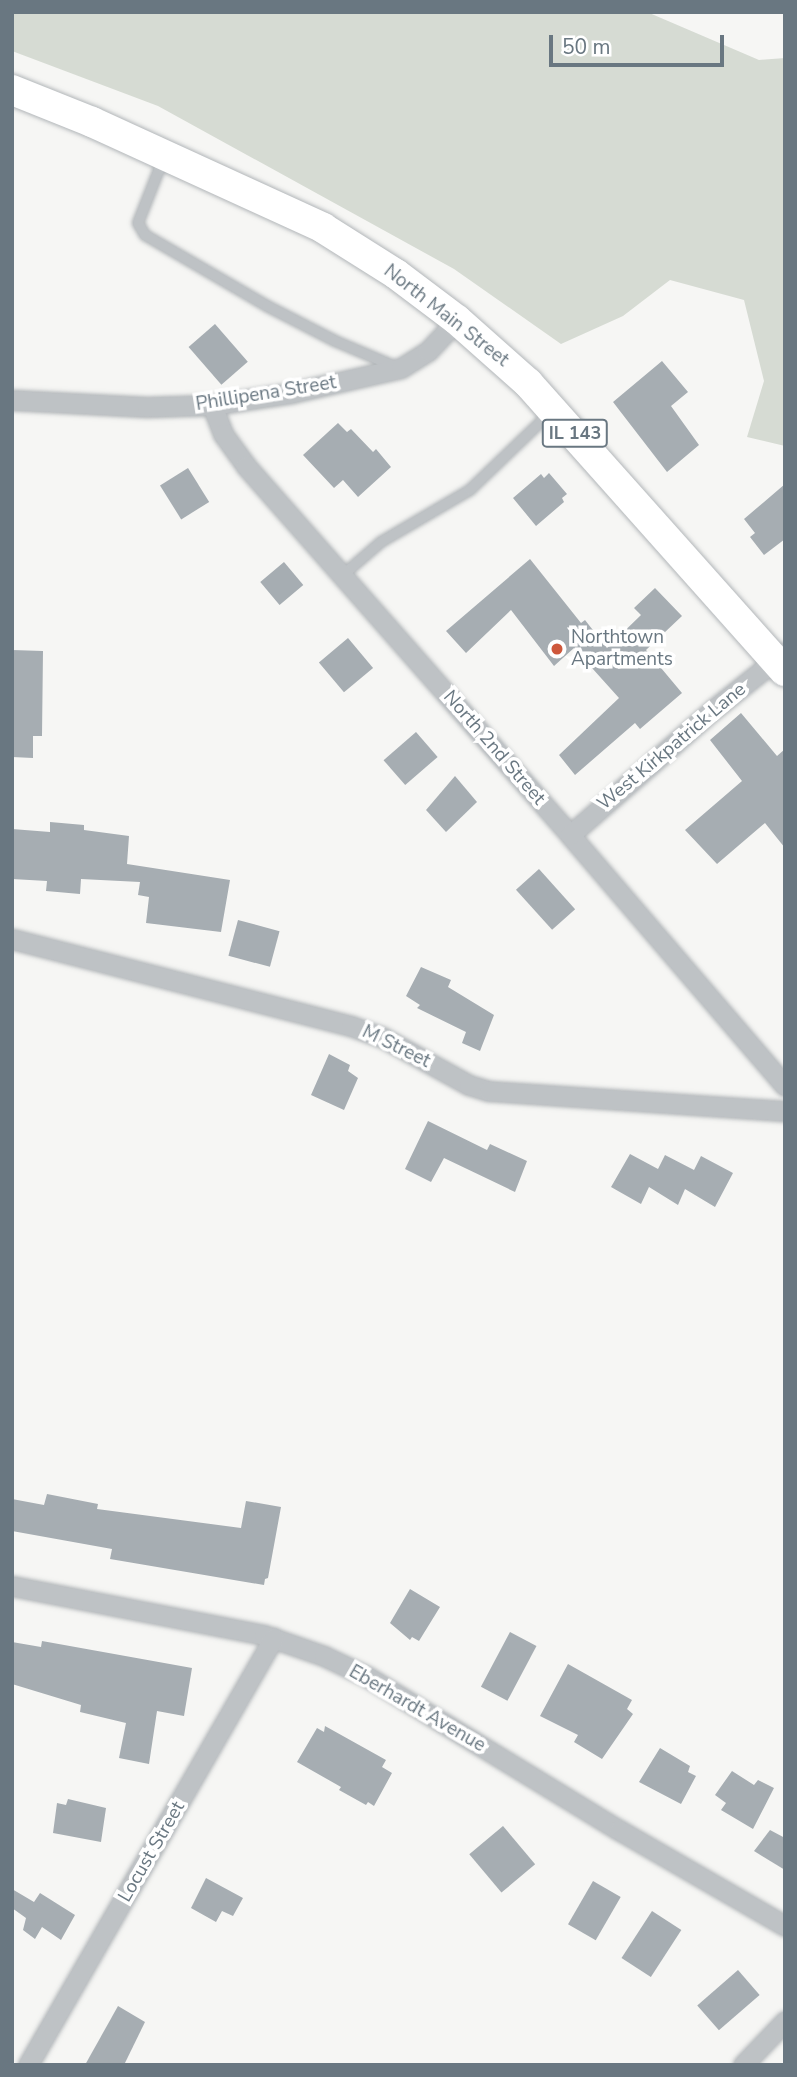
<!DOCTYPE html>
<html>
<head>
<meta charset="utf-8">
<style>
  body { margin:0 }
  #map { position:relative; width:797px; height:2077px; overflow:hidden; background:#f6f6f4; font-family:"Nunito Sans",sans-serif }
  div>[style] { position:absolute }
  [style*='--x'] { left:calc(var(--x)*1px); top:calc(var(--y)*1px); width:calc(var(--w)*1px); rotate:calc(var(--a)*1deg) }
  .green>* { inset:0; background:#d6dbd3 }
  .building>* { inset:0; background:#a6adb2; transform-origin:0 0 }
  .roads { filter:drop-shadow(0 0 2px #b2b6b9) drop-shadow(0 0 2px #b2b6b9) }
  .service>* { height:10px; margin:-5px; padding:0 5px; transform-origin:5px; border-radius:5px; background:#bec2c5 }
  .minor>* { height:19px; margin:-9.5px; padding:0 9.5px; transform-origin:9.5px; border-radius:9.5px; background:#bec2c5 }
  .primary>* { height:30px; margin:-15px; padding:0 15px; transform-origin:15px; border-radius:15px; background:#fff }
  .dots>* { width:19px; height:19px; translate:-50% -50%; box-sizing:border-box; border:4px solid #fff; border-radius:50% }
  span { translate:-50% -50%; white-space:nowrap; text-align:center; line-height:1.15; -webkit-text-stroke:7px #fff; paint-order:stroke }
  .shield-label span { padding:2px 5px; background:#fff; border:2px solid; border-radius:5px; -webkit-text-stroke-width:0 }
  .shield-label { font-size:18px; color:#697781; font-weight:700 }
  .street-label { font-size:19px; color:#697781 }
  .poi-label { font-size:19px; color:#697781 }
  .left { translate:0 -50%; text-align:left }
  .frame { position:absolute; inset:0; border:14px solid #697781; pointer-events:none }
  .scale { position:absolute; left:549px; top:35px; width:175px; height:32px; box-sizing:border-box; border:4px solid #697781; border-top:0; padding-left:9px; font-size:21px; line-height:24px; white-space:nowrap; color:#697781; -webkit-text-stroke:5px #fff; paint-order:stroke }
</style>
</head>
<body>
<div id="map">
  <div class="green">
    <div style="clip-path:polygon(12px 12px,647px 12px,759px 60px,785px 58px,785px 446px,747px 437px,764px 381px,744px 300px,670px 280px,623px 316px,561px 344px,454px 269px,158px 106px,12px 51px)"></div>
  </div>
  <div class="building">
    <div style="left:215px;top:324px;width:50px;height:35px;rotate:49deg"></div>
    <div style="clip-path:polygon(662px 361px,688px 392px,671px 406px,699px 445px,667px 472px,613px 402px)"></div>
    <div style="clip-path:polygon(338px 423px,347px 432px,351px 429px,373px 452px,376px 449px,391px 467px,358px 497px,343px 480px,334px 488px,303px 455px)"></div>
    <div style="left:188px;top:468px;width:40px;height:33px;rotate:58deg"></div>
    <div style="clip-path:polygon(549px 473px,567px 494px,562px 498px,564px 502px,536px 526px,513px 498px,541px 474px,544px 478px)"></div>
    <div style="clip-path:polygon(785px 484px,785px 539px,764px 555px,750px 537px,755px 533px,744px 519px)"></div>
    <div style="clip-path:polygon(530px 559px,581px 623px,585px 620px,607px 648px,641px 615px,634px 608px,655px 588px,682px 616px,646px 650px,682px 693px,640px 729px,635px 723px,575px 775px,559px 755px,619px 698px,574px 648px,554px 666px,511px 610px,466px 653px,446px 631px)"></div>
    <div style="left:284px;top:562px;width:30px;height:31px;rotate:50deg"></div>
    <div style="left:348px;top:638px;width:39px;height:38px;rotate:50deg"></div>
    <div style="clip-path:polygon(12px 650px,43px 651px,42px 736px,33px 736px,33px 758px,12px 757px)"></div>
    <div style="clip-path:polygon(741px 713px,777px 756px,785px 749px,785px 848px,765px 823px,717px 864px,685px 830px,742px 781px,710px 740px)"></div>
    <div style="left:416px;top:732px;width:33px;height:43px;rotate:49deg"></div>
    <div style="clip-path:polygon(455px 776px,477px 802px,446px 832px,426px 810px)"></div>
    <div style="clip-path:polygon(50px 822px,84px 825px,84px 830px,129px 836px,127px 864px,230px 880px,221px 932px,146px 923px,149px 897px,138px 895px,140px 882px,81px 879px,80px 894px,46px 891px,47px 881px,12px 879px,12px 829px,50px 832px)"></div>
    <div style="left:539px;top:869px;width:54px;height:31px;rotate:48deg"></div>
    <div style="left:238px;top:920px;width:43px;height:37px;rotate:15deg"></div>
    <div style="clip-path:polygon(421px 967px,451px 980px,448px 987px,494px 1015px,480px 1051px,462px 1043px,466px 1032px,417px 1008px,420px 1005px,406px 996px)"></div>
    <div style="clip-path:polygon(329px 1054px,350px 1065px,348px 1071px,358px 1078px,344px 1110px,311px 1095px)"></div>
    <div style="clip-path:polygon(428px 1121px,487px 1150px,490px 1144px,527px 1161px,515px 1192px,444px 1158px,431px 1182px,405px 1169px)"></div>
    <div style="clip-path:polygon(630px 1154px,658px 1169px,665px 1155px,694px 1170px,701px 1156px,733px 1173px,715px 1207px,685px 1189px,678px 1205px,649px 1187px,641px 1204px,611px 1187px)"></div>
    <div style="clip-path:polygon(47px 1494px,98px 1504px,97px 1509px,241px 1528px,246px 1501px,281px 1507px,268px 1578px,265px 1579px,264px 1585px,110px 1559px,112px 1549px,12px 1531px,12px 1499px,44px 1505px)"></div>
    <div style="clip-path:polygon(410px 1589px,440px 1607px,419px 1641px,412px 1637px,410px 1640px,390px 1623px)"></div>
    <div style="left:510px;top:1632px;width:30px;height:62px;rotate:28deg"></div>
    <div style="clip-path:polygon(42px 1641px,192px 1668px,184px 1716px,157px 1711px,149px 1764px,119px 1758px,126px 1723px,80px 1712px,81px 1705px,12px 1684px,12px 1642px,41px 1647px)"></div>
    <div style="clip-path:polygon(568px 1664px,632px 1700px,627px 1709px,633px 1714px,602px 1759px,574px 1742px,578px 1735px,540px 1716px)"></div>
    <div style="clip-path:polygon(325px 1726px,386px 1760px,382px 1767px,392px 1773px,374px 1806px,368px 1802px,366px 1805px,339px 1790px,341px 1787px,297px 1762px,317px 1728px,324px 1732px)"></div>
    <div style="clip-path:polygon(660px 1748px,690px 1766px,688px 1772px,696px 1776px,681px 1804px,639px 1782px)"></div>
    <div style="clip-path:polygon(732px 1771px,754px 1785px,758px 1780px,774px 1788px,753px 1829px,721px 1810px,726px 1803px,715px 1795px)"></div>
    <div style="clip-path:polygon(68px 1799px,106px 1808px,101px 1842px,53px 1833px,57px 1803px,66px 1805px)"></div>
    <div style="left:503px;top:1826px;width:50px;height:44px;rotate:50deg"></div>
    <div style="clip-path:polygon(770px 1830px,785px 1838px,785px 1870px,754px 1851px)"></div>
    <div style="clip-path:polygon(206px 1878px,243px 1898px,233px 1916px,222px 1911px,216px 1922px,191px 1908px)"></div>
    <div style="left:593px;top:1881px;width:32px;height:50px;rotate:30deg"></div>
    <div style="clip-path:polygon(12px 1889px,34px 1902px,40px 1893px,75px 1915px,61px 1940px,42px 1927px,35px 1939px,23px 1930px,26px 1918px,12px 1908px)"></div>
    <div style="left:652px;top:1911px;width:35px;height:56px;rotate:33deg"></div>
    <div style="left:738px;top:1970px;width:33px;height:54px;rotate:49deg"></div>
    <div style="clip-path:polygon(118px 2006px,145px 2022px,124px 2065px,85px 2065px)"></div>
  </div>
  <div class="roads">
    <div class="service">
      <div style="--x:164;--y:157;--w:71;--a:111.5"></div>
      <div style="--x:138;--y:223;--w:14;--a:60"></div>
      <div style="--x:145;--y:235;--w:141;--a:30.2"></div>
      <div style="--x:267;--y:306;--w:76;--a:27.2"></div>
      <div style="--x:335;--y:341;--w:64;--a:23"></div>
      <div style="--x:343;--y:575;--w:50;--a:-41"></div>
      <div style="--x:381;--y:542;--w:103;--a:-30.3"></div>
      <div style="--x:470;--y:490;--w:111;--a:-43.9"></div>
    </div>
    <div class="minor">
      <div style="--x:12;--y:400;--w:135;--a:3"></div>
      <div style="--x:147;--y:407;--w:65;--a:-1.8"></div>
      <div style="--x:212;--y:405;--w:80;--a:-8.6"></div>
      <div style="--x:291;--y:393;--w:113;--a:-12.8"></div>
      <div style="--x:401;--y:368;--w:32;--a:-32"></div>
      <div style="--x:428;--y:351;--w:42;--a:-46.9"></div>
      <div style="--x:212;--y:405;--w:31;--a:69"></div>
      <div style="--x:223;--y:434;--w:39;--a:54"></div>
      <div style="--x:246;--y:466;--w:491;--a:48.7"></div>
      <div style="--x:570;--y:835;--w:330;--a:49.4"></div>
      <div style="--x:570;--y:835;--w:191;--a:-41.2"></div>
      <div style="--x:714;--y:709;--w:90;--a:-38.7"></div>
      <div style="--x:12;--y:939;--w:350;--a:14.4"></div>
      <div style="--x:351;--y:1026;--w:33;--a:20"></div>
      <div style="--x:382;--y:1037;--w:99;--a:28.9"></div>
      <div style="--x:469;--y:1085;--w:21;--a:17"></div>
      <div style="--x:489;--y:1091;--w:297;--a:3.9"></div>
      <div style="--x:12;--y:1586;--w:257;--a:11"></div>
      <div style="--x:264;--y:1635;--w:64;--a:19.3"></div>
      <div style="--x:324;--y:1656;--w:49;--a:25.5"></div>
      <div style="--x:368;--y:1677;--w:294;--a:31.4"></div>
      <div style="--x:619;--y:1830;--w:192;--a:30"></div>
      <div style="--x:28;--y:2065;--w:493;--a:-60.1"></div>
      <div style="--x:743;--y:2065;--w:61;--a:-46.3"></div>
    </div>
    <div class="primary">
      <div style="--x:12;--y:90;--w:86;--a:21.8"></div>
      <div style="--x:92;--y:122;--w:254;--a:24.6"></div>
      <div style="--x:323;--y:228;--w:86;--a:32.2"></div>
      <div style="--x:396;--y:274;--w:76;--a:37"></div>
      <div style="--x:457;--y:320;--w:95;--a:41.6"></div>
      <div style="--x:528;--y:383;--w:386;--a:48.3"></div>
    </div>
  </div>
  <div class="dots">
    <div style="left:557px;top:649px;background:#ce573b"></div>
  </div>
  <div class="shield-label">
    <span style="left:575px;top:433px">IL 143</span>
  </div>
  <div class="street-label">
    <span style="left:446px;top:316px;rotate:38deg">North Main Street</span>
    <span style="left:266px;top:394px;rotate:-9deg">Phillipena Street</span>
    <span style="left:672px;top:747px;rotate:-40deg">West Kirkpatrick Lane</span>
    <span style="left:494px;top:748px;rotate:49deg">North 2nd Street</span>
    <span style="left:396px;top:1047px;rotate:26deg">M Street</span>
    <span style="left:417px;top:1709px;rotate:30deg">Eberhardt Avenue</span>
    <span style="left:152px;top:1852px;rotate:-60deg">Locust Street</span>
  </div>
  <div class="poi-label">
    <span class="left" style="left:571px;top:649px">Northtown<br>Apartments</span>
  </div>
  <div class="frame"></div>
  <div class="scale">50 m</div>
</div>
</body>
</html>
